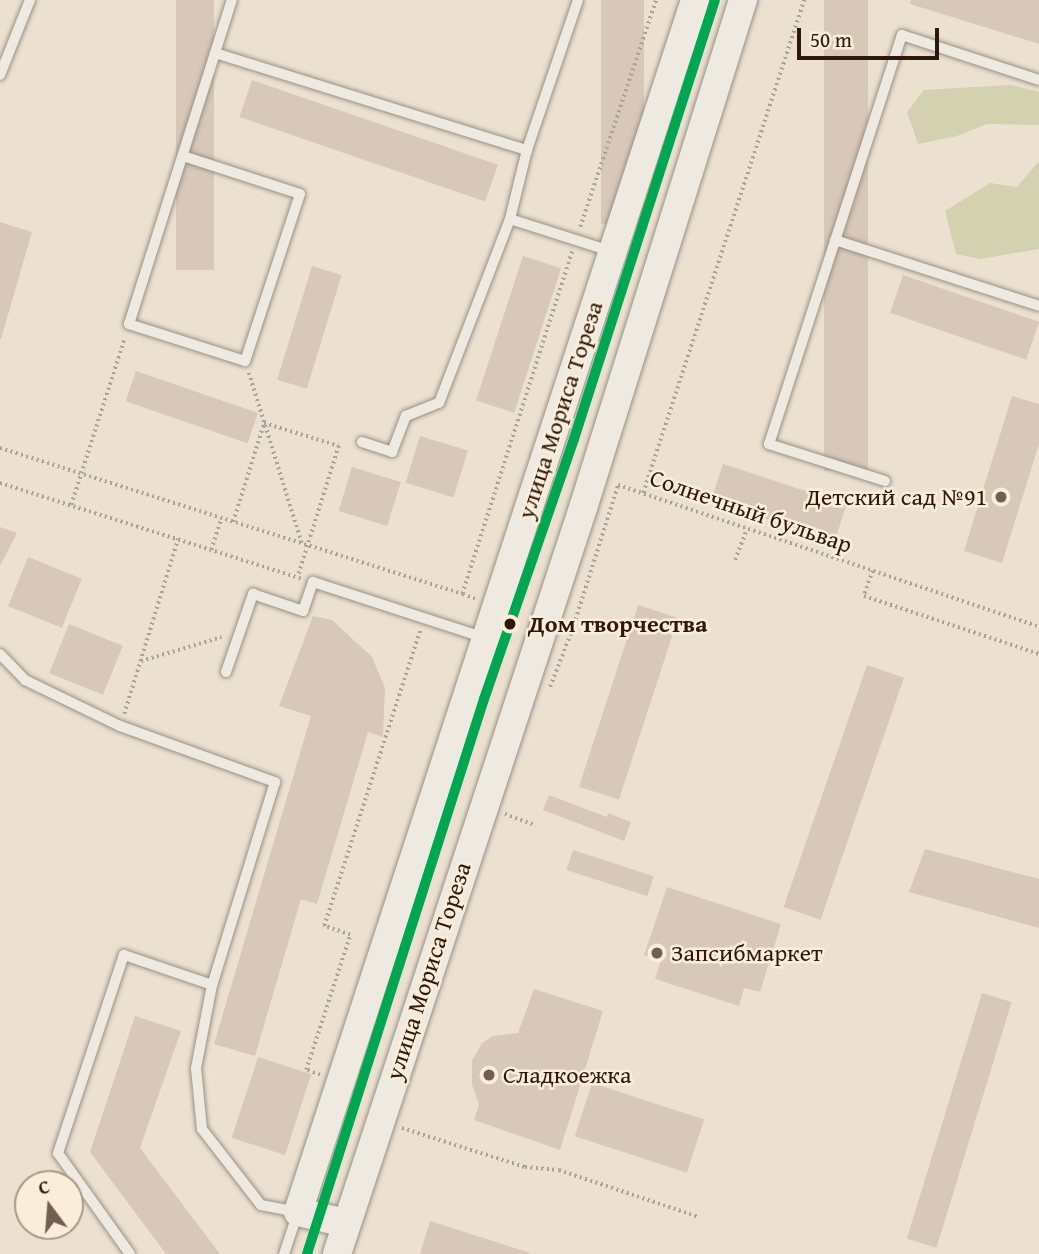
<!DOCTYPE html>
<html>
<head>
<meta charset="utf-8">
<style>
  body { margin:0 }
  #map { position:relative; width:1039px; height:1254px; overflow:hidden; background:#ece1d0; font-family:"Gentium Book Plus",serif }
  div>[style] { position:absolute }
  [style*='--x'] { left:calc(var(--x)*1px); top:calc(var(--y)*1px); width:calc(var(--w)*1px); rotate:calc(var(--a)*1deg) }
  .green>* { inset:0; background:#d3d1af }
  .building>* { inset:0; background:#d8c8ba; transform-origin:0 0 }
  .path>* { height:3.5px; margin-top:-1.75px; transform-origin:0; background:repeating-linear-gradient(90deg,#aaa39c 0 2px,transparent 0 5.5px) }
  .roads { filter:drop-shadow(0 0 2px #9a9085) drop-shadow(0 0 2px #9a9085) }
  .service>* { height:10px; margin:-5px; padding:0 5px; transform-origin:5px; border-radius:5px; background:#efeae1 }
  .tertiary>* { height:28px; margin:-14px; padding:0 14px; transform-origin:14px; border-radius:14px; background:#efeae1 }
  .tram-1>* { height:10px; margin:-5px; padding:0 5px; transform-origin:5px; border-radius:5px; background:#00a651 }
  .dots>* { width:19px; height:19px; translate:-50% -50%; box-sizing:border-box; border:4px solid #faedd9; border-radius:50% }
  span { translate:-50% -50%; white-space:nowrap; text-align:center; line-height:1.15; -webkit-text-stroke:5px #faedd9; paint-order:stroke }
  .street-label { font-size:24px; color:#30170e }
  .poi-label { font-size:24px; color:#30170e }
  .right { translate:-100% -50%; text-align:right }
  .left { translate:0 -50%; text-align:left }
  .stop-label { font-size:24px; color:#30170e; font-weight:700 }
  .north { position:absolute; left:14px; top:1170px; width:70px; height:70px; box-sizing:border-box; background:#faedd9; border:2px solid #a99788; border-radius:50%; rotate:344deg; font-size:19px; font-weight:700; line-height:28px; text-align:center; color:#30170e }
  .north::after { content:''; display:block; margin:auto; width:24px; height:32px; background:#725e52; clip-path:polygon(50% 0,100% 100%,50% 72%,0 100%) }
  .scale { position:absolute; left:797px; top:28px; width:142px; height:32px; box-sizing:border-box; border:4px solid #30170e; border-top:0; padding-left:9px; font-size:21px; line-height:24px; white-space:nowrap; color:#30170e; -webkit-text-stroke:5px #faedd9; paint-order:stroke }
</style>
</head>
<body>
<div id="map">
  <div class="green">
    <div style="clip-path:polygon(1011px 85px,1039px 92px,1039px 125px,987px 124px,957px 136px,918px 144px,907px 112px,924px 90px)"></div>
    <div style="clip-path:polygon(1039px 161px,1039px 249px,980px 259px,956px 254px,945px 211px,990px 183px,1017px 187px)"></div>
  </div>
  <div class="building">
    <div style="left:176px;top:0;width:38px;height:270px"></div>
    <div style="left:601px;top:0;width:43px;height:224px"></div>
    <div style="left:824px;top:0;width:44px;height:471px"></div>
    <div style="clip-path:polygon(911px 0,1039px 0,1039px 44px,910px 4px)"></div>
    <div style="left:252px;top:80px;width:260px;height:39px;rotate:19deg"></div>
    <div style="clip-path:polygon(0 222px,32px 232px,1px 339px,0 339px)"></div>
    <div style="left:523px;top:256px;width:40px;height:152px;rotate:18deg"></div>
    <div style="left:312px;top:266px;width:31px;height:119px;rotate:17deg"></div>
    <div style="left:903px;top:275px;width:144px;height:40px;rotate:19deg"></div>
    <div style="left:136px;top:371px;width:129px;height:32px;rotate:19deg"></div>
    <div style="clip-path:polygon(1012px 396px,1039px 404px,1039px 444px,1002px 563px,964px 551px)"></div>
    <div style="left:420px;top:436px;width:50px;height:49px;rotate:17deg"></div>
    <div style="left:723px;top:464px;width:130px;height:39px;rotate:18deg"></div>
    <div style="left:352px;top:467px;width:51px;height:46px;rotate:17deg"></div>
    <div style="clip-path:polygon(0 527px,17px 533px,0 566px)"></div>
    <div style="left:28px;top:557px;width:58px;height:53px;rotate:22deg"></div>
    <div style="left:638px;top:605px;width:42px;height:191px;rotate:18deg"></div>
    <div style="clip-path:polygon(313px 616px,332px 620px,372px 657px,385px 688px,383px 737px,368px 732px,317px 904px,301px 899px,255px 1056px,214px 1044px,311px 716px,279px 706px)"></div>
    <div style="left:69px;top:624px;width:58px;height:53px;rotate:22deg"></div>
    <div style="left:867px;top:665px;width:39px;height:256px;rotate:19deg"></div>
    <div style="clip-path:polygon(549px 795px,607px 817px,608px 813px,631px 822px,624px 841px,543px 810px)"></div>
    <div style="clip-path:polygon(925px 849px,1039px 879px,1039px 928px,909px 892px)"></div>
    <div style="left:573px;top:850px;width:85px;height:21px;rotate:18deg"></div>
    <div style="clip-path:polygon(667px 887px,781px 924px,760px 992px,744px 988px,739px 1006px,655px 979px,661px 960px,644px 955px)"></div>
    <div style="clip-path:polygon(534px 989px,603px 1011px,560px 1150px,474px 1120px,479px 1104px,472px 1085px,472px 1061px,482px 1043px,493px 1036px,518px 1033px)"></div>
    <div style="left:982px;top:993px;width:31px;height:257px;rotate:17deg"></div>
    <div style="clip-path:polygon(135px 1016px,181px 1031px,140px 1148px,220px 1254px,166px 1254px,90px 1152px)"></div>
    <div style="left:258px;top:1057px;width:56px;height:85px;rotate:18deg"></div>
    <div style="left:592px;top:1083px;width:118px;height:56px;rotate:18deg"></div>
    <div style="clip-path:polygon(430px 1221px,530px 1253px,530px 1254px,420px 1254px)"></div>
  </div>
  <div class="path">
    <div style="--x:580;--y:227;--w:239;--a:-71.5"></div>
    <div style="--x:249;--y:373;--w:178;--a:72.7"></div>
    <div style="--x:0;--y:448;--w:485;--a:17.5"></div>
    <div style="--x:0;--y:483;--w:317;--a:17.6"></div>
    <div style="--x:643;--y:493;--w:519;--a:-71.91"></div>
    <div style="--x:71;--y:505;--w:176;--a:-72.2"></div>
    <div style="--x:233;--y:522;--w:104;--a:-72.6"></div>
    <div style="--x:264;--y:423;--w:78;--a:17"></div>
    <div style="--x:339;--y:446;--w:134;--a:107.4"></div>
    <div style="--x:211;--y:550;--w:33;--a:-72"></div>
    <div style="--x:735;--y:560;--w:33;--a:-69"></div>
    <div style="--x:873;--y:571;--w:27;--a:110"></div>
    <div style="--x:864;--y:596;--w:184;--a:18.3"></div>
    <div style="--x:475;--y:599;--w:14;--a:-159"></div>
    <div style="--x:462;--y:594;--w:360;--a:-72.2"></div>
    <div style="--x:565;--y:628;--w:7;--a:16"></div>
    <div style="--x:572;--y:630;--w:152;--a:-72.4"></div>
    <div style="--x:618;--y:485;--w:444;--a:18.6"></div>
    <div style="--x:141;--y:661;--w:84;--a:-16.5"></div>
    <div style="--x:550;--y:687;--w:61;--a:-68.9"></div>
    <div style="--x:124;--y:714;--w:183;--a:-72.9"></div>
    <div style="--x:505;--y:814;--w:33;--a:20"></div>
    <div style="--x:320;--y:1075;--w:15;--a:-160"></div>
    <div style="--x:306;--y:1070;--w:142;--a:-71.9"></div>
    <div style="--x:350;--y:935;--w:28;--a:-161"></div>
    <div style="--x:324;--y:926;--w:311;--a:-72"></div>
    <div style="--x:402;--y:1128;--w:129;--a:17.6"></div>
    <div style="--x:525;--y:1167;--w:34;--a:5"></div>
    <div style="--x:559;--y:1170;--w:148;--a:18.6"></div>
  </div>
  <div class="roads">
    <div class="service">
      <div style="--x:215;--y:53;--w:327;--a:17.3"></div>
      <div style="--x:0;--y:75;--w:81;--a:-68.2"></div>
      <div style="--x:183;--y:156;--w:123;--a:18"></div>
      <div style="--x:300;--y:194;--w:176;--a:108.2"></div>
      <div style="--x:245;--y:361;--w:122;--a:-162.3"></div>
      <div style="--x:129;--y:324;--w:340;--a:-72.4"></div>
      <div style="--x:510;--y:219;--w:105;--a:17.7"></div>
      <div style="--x:835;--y:240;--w:214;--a:17.9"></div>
      <div style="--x:362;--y:442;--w:32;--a:18"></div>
      <div style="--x:392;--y:452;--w:39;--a:-69"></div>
      <div style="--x:406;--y:416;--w:35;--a:-22"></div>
      <div style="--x:439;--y:403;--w:197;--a:-68.9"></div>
      <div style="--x:510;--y:219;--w:71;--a:-76.2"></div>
      <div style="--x:527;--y:150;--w:158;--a:-71.2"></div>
      <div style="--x:885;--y:481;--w:122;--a:-162.3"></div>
      <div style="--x:769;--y:444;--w:430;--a:-72"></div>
      <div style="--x:902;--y:35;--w:144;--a:18.2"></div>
      <div style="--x:0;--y:654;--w:36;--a:46"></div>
      <div style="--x:25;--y:680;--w:106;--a:25.8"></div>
      <div style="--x:120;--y:726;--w:165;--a:19.9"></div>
      <div style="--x:275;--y:782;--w:213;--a:107.2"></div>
      <div style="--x:212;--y:985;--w:85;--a:100.9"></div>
      <div style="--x:196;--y:1068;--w:61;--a:84.4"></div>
      <div style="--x:202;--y:1129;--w:96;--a:52.2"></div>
      <div style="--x:261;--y:1205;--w:38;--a:11"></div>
      <div style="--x:298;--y:1212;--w:44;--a:108.4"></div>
      <div style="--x:226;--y:672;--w:83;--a:-70.9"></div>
      <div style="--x:253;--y:594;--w:53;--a:18.8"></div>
      <div style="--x:303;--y:611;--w:31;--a:-71"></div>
      <div style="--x:313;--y:582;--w:181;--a:18"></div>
      <div style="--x:130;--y:1254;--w:124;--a:-125.5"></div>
      <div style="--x:58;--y:1153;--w:209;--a:-71.6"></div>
      <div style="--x:124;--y:955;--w:93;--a:18.8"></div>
    </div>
    <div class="tertiary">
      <div style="--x:346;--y:1223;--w:49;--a:-167.1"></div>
      <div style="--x:298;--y:1212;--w:1275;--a:-71.86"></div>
      <div style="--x:337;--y:1254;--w:786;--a:-71.75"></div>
      <div style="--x:583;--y:508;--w:533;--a:-72.52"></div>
    </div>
  </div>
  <div class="tram-1">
    <div style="--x:307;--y:1254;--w:583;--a:-72.31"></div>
    <div style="--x:484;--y:699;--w:275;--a:-70.9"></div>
    <div style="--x:574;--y:439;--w:461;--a:-72.2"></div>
  </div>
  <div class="dots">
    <div style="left:1001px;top:497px;background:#725e52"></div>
    <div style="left:510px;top:624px;background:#30170e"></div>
    <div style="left:657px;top:953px;background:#725e52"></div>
    <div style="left:489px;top:1075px;background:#725e52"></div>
  </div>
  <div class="street-label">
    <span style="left:560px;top:410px;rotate:-72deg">улица Мориса Тореза</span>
    <span style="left:751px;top:511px;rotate:19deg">Солнечный бульвар</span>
    <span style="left:428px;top:971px;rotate:-72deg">улица Мориса Тореза</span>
  </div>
  <div class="poi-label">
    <span class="right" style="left:987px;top:497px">Детский сад №91</span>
    <span class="left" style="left:671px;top:953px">Запсибмаркет</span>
    <span class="left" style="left:503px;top:1075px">Сладкоежка</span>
  </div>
  <div class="stop-label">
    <span class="left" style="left:528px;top:624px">Дом творчества</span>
  </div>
  <div class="north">С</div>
  <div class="scale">50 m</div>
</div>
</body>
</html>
